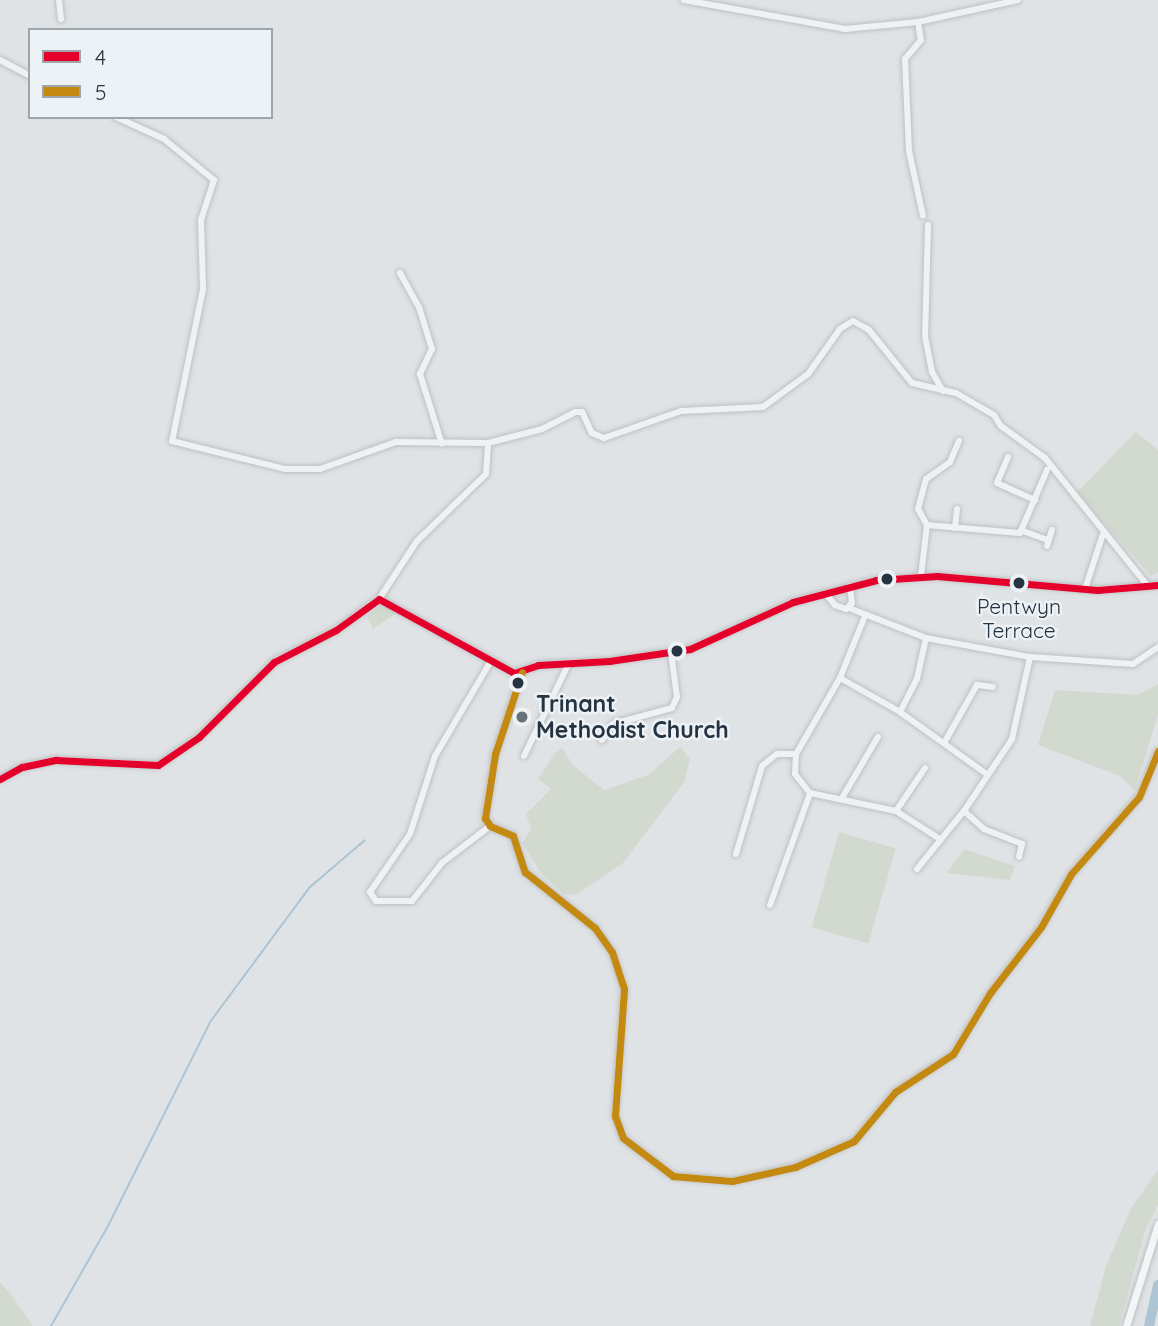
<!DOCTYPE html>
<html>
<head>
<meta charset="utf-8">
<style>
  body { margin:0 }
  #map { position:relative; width:1158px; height:1326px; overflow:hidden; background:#e0e3e5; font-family:Quicksand,sans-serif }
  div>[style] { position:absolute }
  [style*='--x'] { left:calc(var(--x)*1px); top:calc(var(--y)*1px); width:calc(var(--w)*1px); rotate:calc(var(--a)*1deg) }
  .green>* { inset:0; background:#d2dad0; transform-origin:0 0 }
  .stream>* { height:2px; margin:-1px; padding:0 1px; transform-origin:1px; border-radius:1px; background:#acc4d4 }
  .river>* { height:10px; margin:-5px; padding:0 5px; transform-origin:5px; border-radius:5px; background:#acc4d4 }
  .roads { filter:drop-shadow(0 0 2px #bec1c3) drop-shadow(0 0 2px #bec1c3) }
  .minor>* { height:6px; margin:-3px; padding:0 3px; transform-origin:3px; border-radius:3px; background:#eff1f2 }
  .major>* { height:7px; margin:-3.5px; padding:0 3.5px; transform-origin:3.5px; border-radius:3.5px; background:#f4f5f6 }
  .bus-1>* { height:7px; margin:-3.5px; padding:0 3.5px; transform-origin:3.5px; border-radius:3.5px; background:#e4002b }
  .bus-2>* { height:7px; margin:-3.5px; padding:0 3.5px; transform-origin:3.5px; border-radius:3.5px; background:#c38910 }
  .dots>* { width:19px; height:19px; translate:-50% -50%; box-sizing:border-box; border:4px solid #edf2f6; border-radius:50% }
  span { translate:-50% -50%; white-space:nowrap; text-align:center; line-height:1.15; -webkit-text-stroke:5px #edf2f6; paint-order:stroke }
  .bus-label { font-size:21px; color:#263340 }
  .poi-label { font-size:23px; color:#263340; font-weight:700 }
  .left { translate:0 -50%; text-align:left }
  .legend { position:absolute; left:28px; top:28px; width:245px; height:91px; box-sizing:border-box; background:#edf2f6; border:2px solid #9da6ad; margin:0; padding:9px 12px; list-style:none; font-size:21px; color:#263340 }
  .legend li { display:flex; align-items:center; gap:14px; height:35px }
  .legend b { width:35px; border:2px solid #9da6ad }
</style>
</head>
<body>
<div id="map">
  <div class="green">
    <div style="clip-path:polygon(1136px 432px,1158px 450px,1158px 572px,1151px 576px,1077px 492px)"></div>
    <div style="clip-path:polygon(382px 603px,396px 613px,373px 629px,367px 616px)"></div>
    <div style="clip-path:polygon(1158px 684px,1158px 715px,1135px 790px,1120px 776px,1038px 745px,1055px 690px,1138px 695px)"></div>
    <div style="clip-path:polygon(680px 747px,690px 759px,685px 781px,623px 863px,576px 895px,564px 894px,543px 876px,522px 843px,531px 829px,526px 814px,551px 789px,538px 779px,554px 754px,562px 748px,573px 765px,604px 790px,648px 775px)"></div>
    <div style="left:839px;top:832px;width:59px;height:99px;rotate:16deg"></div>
    <div style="clip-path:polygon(965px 849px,1015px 866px,1010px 880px,946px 873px)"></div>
    <div style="clip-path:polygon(1158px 1170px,1158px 1205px,1146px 1228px,1119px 1326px,1090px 1326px,1106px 1266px,1131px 1208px)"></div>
    <div style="clip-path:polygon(0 1282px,13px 1297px,33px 1326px,0 1326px)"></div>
  </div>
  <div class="stream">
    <div style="--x:51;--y:1326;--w:113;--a:-60.3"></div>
    <div style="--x:107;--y:1228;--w:230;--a:-63.4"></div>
    <div style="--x:210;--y:1022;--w:168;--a:-53.5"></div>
    <div style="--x:310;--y:887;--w:72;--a:-40.5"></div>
  </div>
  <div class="river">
    <div style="--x:1149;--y:1326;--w:42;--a:-77.6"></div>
  </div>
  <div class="roads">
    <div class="minor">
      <div style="--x:59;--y:0;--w:19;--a:84"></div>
      <div style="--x:684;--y:0;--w:164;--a:10.2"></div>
      <div style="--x:845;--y:29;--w:73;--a:-5.5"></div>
      <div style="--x:918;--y:22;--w:102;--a:-12.4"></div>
      <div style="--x:918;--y:22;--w:18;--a:81"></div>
      <div style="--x:921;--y:40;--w:25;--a:130"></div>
      <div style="--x:905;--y:59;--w:92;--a:87.5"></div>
      <div style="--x:909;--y:151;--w:66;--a:77.8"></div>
      <div style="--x:0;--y:60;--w:34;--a:28"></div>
      <div style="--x:116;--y:117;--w:53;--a:24.6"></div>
      <div style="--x:164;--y:139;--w:65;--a:39.4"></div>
      <div style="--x:214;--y:180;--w:42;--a:108"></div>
      <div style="--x:201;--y:220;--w:69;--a:88.3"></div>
      <div style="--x:203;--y:289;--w:155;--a:101.5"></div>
      <div style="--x:172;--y:441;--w:116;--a:13.9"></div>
      <div style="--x:285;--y:469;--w:35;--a:0"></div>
      <div style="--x:320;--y:469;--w:81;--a:-19.6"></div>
      <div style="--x:396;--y:442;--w:92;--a:0.6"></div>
      <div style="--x:488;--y:443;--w:56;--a:-14.5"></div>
      <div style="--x:542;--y:429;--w:37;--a:-27"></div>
      <div style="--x:575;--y:412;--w:7;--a:0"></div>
      <div style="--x:582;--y:412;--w:23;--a:65"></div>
      <div style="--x:592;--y:433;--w:13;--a:23"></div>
      <div style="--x:604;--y:438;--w:82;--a:-19.3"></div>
      <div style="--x:681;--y:411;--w:82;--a:-2.8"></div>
      <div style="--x:763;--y:407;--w:56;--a:-36.3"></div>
      <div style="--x:808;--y:374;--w:55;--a:-54.6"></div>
      <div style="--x:840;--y:329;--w:15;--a:-32"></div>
      <div style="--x:853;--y:321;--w:18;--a:29"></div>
      <div style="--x:869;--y:330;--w:68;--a:50.9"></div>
      <div style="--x:912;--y:383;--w:45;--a:12.8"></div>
      <div style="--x:956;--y:393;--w:44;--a:30.1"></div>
      <div style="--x:994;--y:415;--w:13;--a:58"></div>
      <div style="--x:1001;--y:426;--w:54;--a:36"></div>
      <div style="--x:1045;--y:458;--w:164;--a:51.2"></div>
      <div style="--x:928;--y:225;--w:111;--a:91.5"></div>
      <div style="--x:925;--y:336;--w:37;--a:79"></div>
      <div style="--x:932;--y:372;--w:22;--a:60"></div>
      <div style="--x:400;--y:273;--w:39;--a:61"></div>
      <div style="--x:419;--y:307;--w:44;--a:72.8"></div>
      <div style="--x:432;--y:349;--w:28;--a:116"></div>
      <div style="--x:420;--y:374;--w:73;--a:72.6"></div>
      <div style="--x:1008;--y:457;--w:28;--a:113"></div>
      <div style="--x:997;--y:483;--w:42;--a:24.1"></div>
      <div style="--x:927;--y:525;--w:18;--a:-119"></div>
      <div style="--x:918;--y:509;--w:31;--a:-75"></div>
      <div style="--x:926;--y:479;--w:29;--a:-35"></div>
      <div style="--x:950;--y:462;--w:23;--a:-67"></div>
      <div style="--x:955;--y:528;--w:19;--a:-84"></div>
      <div style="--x:1023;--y:531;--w:27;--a:20"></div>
      <div style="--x:1047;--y:546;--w:17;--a:-73"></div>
      <div style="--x:921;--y:576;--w:51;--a:-83.3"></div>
      <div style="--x:927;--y:525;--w:93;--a:4.9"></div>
      <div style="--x:1020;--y:533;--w:69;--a:-66.8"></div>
      <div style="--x:1085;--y:589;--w:61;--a:-71.9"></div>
      <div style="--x:825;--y:593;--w:16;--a:50"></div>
      <div style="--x:835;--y:605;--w:12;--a:20"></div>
      <div style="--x:846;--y:609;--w:8;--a:-45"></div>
      <div style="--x:852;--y:603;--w:17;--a:-97"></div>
      <div style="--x:379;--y:599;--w:69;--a:-56.8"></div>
      <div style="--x:417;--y:541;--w:96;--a:-44.2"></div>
      <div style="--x:486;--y:474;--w:31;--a:-86"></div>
      <div style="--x:849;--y:608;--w:83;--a:21.3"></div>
      <div style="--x:926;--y:638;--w:106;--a:10.4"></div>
      <div style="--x:1030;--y:657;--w:103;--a:3.9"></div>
      <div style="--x:1133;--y:664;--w:30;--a:-34"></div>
      <div style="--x:865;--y:616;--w:67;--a:112"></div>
      <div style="--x:840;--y:678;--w:88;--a:120.1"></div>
      <div style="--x:796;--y:754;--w:20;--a:93"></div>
      <div style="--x:795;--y:774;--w:24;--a:52"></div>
      <div style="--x:810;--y:793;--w:88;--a:11.8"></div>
      <div style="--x:896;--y:811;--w:52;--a:32.5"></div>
      <div style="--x:522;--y:672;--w:86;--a:108.2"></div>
      <div style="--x:495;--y:754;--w:65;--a:98.9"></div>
      <div style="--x:485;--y:818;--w:9;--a:58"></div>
      <div style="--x:490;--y:826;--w:25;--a:23"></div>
      <div style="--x:513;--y:836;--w:38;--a:72"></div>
      <div style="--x:525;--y:872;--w:90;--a:38.7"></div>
      <div style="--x:595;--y:928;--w:29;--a:55"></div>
      <div style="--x:612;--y:952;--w:39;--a:72"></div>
      <div style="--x:624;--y:989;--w:127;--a:94.1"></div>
      <div style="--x:615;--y:1116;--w:23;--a:70"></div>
      <div style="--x:623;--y:1138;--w:63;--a:37.2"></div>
      <div style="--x:673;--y:1176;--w:59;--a:4.8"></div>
      <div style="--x:732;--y:1181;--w:65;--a:-12.5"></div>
      <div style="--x:795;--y:1167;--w:64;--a:-23.8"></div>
      <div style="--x:854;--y:1141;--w:64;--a:-50.1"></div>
      <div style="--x:895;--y:1092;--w:69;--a:-33.2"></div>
      <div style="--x:953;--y:1054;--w:71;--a:-58.8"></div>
      <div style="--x:990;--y:993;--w:83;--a:-52.3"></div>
      <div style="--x:1041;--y:927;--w:61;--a:-60.5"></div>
      <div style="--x:1071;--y:874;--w:103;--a:-48.6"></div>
      <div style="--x:1139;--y:797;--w:50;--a:-67.6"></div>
      <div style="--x:840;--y:678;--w:69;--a:29.5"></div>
      <div style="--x:900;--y:712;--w:108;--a:35.6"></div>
      <div style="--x:900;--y:712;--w:37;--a:-63"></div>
      <div style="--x:917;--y:679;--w:42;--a:-77.6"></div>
      <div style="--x:602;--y:740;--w:19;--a:-55"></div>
      <div style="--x:613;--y:724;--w:61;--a:-15.2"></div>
      <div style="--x:672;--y:708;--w:12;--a:-66"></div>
      <div style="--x:677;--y:697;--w:45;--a:-97.6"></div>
      <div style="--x:944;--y:743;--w:67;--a:-60.4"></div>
      <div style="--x:977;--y:685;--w:16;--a:7"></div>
      <div style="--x:524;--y:756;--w:103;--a:-64.2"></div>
      <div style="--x:0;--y:779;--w:25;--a:-29"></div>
      <div style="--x:22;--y:767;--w:35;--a:-12"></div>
      <div style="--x:56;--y:760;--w:102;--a:2.8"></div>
      <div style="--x:158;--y:765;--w:50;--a:-34.3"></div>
      <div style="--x:199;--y:737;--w:106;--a:-45"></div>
      <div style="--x:274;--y:662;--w:70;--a:-27.3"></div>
      <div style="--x:336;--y:630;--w:53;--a:-35.8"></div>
      <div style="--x:379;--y:599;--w:154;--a:28.7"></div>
      <div style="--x:514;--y:673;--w:25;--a:-18"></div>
      <div style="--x:538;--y:665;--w:71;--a:-3.2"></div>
      <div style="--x:609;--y:661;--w:82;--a:-8.4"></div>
      <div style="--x:690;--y:649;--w:113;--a:-24.5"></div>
      <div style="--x:793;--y:602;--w:86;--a:-14.8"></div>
      <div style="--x:876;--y:580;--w:61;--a:-3.8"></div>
      <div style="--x:937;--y:576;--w:161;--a:5"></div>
      <div style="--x:1097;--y:590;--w:61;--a:-4.7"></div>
      <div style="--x:842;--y:798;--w:71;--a:-59.5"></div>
      <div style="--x:896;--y:811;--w:52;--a:-56"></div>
      <div style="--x:964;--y:811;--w:27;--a:42"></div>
      <div style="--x:984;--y:829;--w:41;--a:21.5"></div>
      <div style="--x:1022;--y:844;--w:13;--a:103"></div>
      <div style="--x:490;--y:826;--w:61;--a:142.4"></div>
      <div style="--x:442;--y:863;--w:48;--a:128.3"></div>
      <div style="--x:412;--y:901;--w:36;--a:180"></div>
      <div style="--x:376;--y:901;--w:11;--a:-124"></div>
      <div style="--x:370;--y:892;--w:70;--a:-55.4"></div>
      <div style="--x:410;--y:834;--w:82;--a:-72.2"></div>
      <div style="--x:435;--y:756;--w:110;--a:-59.5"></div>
      <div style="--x:736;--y:854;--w:92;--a:-73.5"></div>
      <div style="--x:762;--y:766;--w:19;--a:-39"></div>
      <div style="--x:777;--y:754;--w:19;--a:0"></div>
      <div style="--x:917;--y:869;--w:75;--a:-51"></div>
      <div style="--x:964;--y:811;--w:87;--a:-56.3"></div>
      <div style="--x:1012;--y:739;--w:84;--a:-77.6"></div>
      <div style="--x:770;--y:905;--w:119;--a:-70.3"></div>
    </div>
    <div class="major">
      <div style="--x:1126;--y:1326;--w:107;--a:-72.6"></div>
    </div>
  </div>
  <div class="bus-1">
    <div style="--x:0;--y:779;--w:25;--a:-29"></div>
    <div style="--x:22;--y:767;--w:35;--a:-12"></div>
    <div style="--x:56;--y:760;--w:102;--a:2.8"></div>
    <div style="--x:158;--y:765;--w:50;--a:-34.3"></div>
    <div style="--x:199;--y:737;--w:106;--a:-45"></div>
    <div style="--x:274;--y:662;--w:70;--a:-27.3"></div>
    <div style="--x:336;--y:630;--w:53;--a:-35.8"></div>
    <div style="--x:379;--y:599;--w:154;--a:28.7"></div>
    <div style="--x:514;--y:673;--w:25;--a:-18"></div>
    <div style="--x:538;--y:665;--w:71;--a:-3.2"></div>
    <div style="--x:609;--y:661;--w:82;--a:-8.4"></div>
    <div style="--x:690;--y:649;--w:113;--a:-24.5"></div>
    <div style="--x:793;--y:602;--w:86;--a:-14.8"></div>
    <div style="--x:876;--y:580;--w:61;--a:-3.8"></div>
    <div style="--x:937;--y:576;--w:161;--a:5"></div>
    <div style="--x:1097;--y:590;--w:61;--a:-4.7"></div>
  </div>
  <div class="bus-2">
    <div style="--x:522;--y:672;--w:86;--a:108.2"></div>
    <div style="--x:495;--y:754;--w:65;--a:98.9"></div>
    <div style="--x:485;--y:818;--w:9;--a:58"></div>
    <div style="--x:490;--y:826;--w:25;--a:23"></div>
    <div style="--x:513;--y:836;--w:38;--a:72"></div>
    <div style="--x:525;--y:872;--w:90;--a:38.7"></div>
    <div style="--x:595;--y:928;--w:29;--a:55"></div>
    <div style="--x:612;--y:952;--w:39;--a:72"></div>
    <div style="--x:624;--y:989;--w:127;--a:94.1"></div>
    <div style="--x:615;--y:1116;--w:23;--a:70"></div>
    <div style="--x:623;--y:1138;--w:63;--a:37.2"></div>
    <div style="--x:673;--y:1176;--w:59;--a:4.8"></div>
    <div style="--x:732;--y:1181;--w:65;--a:-12.5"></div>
    <div style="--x:795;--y:1167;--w:64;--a:-23.8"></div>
    <div style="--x:854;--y:1141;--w:64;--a:-50.1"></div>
    <div style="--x:895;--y:1092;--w:69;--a:-33.2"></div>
    <div style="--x:953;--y:1054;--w:71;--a:-58.8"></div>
    <div style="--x:990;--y:993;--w:83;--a:-52.3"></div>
    <div style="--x:1041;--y:927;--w:61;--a:-60.5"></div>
    <div style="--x:1071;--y:874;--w:103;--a:-48.6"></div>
    <div style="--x:1139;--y:797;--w:50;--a:-67.6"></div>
  </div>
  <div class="dots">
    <div style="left:887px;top:579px;background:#263340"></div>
    <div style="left:1019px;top:583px;background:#263340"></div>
    <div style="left:677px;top:651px;background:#263340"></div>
    <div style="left:518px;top:683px;background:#263340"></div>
    <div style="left:522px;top:717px;background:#67717a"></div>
  </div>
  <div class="bus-label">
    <span style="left:1019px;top:618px">Pentwyn<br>Terrace</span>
  </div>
  <div class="poi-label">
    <span class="left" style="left:536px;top:717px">Trinant<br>Methodist Church</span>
  </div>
  <ul class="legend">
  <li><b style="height:9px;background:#e4002b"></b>4</li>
  <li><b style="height:9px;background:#c38910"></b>5</li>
  </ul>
</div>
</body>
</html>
